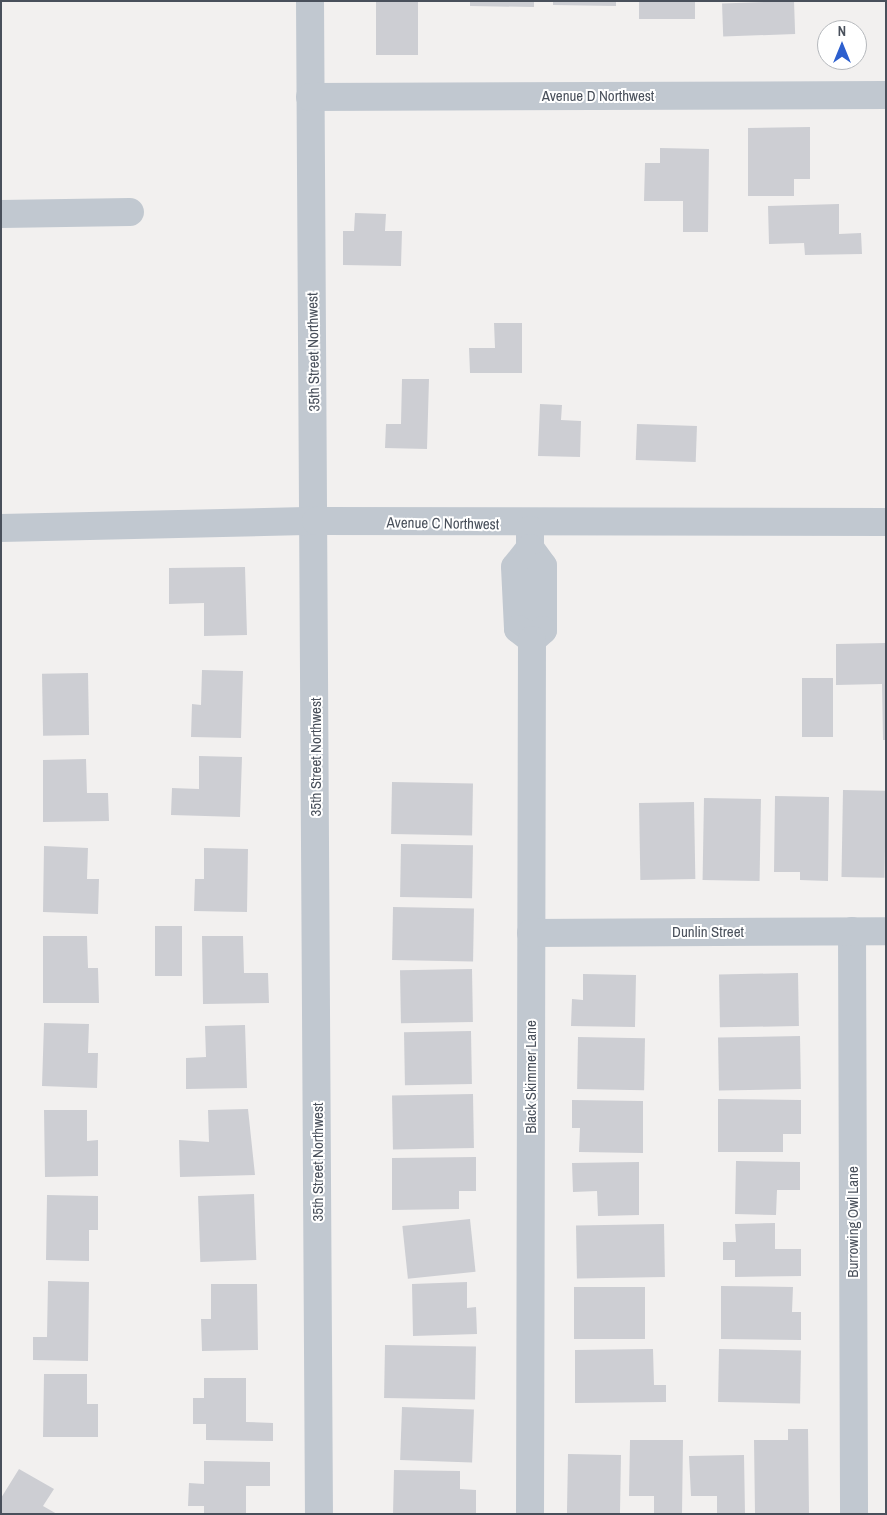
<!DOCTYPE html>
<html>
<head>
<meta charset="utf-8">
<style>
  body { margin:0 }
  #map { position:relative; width:887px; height:1515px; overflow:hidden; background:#f2f0ef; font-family:"Archivo Narrow",sans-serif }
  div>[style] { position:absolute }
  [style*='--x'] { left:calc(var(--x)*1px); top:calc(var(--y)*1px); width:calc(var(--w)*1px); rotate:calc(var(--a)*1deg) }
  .building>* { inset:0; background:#cdced3; transform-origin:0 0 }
  .minor>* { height:28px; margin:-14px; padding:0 14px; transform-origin:14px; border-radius:14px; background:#c1c8d0 }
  span { translate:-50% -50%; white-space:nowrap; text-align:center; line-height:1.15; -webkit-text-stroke:4px #fff; paint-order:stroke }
  .street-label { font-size:15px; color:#49505b }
  .frame { position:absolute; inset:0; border:2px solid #49505b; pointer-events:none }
  .north { position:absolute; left:817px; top:20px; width:50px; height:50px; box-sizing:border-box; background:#fff; border:1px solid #b6b9bd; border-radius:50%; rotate:0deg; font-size:14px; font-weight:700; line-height:20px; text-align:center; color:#49505b }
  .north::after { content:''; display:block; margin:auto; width:18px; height:22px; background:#2d5fce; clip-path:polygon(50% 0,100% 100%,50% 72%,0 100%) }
</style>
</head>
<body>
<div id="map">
  <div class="building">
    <div style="left:376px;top:1px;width:42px;height:54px"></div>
    <div style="clip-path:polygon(470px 1px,534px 1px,534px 7px,470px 6px)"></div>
    <div style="clip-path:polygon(553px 1px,616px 1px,616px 6px,553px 5px)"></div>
    <div style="left:639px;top:1px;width:56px;height:18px"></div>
    <div style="left:794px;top:1px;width:33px;height:72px;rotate:88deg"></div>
    <div style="clip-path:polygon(810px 127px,810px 179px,794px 179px,794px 196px,748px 196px,748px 128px)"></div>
    <div style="clip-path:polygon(660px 148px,709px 149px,708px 232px,683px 232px,683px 201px,644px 201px,645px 163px,660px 163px)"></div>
    <div style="clip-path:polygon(839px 204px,839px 234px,861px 233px,862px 254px,805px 255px,804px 243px,769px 244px,768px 206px)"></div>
    <div style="clip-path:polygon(355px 213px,386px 214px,385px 231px,402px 231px,401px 266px,343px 265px,343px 231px,354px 231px)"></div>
    <div style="clip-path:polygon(494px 323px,522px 323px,522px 373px,470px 373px,469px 348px,495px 348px)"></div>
    <div style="clip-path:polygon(402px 379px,429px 379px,427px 449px,385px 448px,386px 424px,401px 424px)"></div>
    <div style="clip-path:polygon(540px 404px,562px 405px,561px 420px,581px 421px,580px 457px,538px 456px)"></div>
    <div style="left:637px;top:424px;width:60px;height:36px;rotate:2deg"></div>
    <div style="clip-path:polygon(245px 567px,247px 635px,204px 636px,204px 603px,169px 604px,169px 568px)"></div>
    <div style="clip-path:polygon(886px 643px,886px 740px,883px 740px,882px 684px,836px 685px,836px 644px)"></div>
    <div style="clip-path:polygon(202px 670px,243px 671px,241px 738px,191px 737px,192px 704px,201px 705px)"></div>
    <div style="left:88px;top:673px;width:62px;height:46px;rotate:89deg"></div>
    <div style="left:802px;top:678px;width:31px;height:59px"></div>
    <div style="clip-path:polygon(199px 756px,242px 757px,240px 817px,171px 815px,172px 788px,199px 789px)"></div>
    <div style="clip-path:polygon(86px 759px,87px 793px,108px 793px,109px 821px,43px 822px,43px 760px)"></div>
    <div style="left:392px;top:782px;width:81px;height:52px;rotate:1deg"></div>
    <div style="left:843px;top:790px;width:43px;height:87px;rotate:1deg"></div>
    <div style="clip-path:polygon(775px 796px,829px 797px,828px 881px,800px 880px,800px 872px,774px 872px)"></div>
    <div style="left:704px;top:798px;width:57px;height:82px;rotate:1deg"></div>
    <div style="left:694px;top:802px;width:77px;height:55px;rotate:89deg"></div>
    <div style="left:401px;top:844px;width:72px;height:53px;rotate:1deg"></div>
    <div style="clip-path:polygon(44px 846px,88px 848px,87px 879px,99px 879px,98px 914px,43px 912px)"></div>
    <div style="clip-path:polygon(204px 848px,248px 849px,247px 912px,194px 911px,195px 879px,204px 879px)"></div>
    <div style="left:393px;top:907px;width:81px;height:53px;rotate:1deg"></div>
    <div style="left:155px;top:926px;width:27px;height:50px"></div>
    <div style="clip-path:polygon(43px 936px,87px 936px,88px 968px,98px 968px,99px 1003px,43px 1003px)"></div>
    <div style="clip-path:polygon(202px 936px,243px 936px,244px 973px,268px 973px,269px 1003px,203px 1004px)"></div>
    <div style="left:472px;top:969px;width:53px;height:72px;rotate:89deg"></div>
    <div style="left:798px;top:973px;width:53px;height:79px;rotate:89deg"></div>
    <div style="clip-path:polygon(583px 974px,636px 975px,635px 1027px,571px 1026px,572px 999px,583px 1000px)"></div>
    <div style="clip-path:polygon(44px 1023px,89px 1024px,88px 1053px,98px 1053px,97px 1088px,42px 1086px)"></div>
    <div style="clip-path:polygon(245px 1025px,247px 1088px,186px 1089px,186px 1058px,206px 1057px,205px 1026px)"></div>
    <div style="left:471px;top:1031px;width:53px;height:67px;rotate:89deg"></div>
    <div style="left:800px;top:1036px;width:53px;height:82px;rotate:89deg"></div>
    <div style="left:578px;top:1037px;width:67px;height:52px;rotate:1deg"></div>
    <div style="left:473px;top:1094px;width:54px;height:81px;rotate:89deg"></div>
    <div style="clip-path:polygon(718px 1099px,801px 1100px,801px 1134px,783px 1134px,783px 1152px,718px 1152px)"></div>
    <div style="clip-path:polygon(572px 1100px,643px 1101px,643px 1153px,579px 1152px,580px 1128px,572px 1128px)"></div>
    <div style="clip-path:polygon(248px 1109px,255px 1175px,180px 1177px,179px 1140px,209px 1142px,208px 1110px)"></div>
    <div style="clip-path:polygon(44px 1110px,87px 1110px,87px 1141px,98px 1140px,98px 1176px,45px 1177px)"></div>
    <div style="clip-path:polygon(476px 1157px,476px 1191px,459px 1191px,459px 1209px,392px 1210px,392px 1158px)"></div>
    <div style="clip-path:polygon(736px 1161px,800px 1162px,800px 1190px,777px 1190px,776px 1215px,735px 1214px)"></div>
    <div style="clip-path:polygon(639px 1162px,639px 1215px,598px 1216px,597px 1191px,573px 1192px,572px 1163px)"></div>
    <div style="left:254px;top:1194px;width:66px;height:56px;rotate:88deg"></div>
    <div style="clip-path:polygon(47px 1195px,98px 1196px,98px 1230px,89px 1230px,89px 1261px,46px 1260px)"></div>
    <div style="left:470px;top:1219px;width:53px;height:68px;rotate:84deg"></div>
    <div style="clip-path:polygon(775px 1223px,775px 1249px,801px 1249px,801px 1276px,735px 1277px,735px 1260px,723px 1260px,723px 1242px,736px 1242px,735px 1224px)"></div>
    <div style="left:664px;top:1224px;width:53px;height:88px;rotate:89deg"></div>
    <div style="clip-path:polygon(48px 1281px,89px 1282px,88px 1361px,33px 1360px,33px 1337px,47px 1337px)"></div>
    <div style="clip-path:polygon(467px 1282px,467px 1308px,476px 1307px,477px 1334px,413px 1336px,412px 1284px)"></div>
    <div style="clip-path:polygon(211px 1284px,257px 1284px,258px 1350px,202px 1351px,201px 1319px,211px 1319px)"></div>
    <div style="clip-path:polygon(721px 1286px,793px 1287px,792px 1312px,801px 1312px,801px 1340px,721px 1339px)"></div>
    <div style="left:645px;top:1287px;width:52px;height:71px;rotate:90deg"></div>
    <div style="left:385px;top:1345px;width:91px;height:53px;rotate:1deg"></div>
    <div style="clip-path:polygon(653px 1349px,654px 1385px,666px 1385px,666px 1402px,575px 1403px,575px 1350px)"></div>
    <div style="left:719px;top:1349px;width:82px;height:53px;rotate:1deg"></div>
    <div style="clip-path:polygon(44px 1374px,87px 1374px,87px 1404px,98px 1404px,98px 1437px,43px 1437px)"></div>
    <div style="clip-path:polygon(204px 1378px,246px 1378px,246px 1422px,273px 1423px,273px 1441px,206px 1440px,206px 1424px,193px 1424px,193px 1398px,204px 1398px)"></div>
    <div style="left:402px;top:1407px;width:72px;height:53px;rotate:2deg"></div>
    <div style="clip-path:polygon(788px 1429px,808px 1429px,809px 1514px,755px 1514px,754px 1440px,788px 1440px)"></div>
    <div style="clip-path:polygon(630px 1440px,683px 1440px,682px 1514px,654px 1514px,654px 1496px,629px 1496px)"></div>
    <div style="left:568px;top:1454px;width:53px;height:60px;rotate:1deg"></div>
    <div style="clip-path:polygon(744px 1455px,745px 1514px,717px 1514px,717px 1496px,691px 1496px,689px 1456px)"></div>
    <div style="clip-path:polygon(204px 1461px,270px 1462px,270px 1486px,246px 1486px,246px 1514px,204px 1514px,204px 1506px,188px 1506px,189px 1483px,204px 1484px)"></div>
    <div style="clip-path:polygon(19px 1469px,54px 1489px,43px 1506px,57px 1514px,1px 1514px,1px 1498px)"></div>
    <div style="clip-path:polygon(394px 1470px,460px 1471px,460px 1489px,476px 1490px,476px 1514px,393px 1514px)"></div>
  </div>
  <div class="minor">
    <div style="--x:310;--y:1;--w:1513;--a:89.66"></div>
    <div style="--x:310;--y:97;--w:576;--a:-0.2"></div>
    <div style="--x:1;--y:214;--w:129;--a:-0.9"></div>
    <div style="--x:1;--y:528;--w:315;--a:-1.3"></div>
    <div style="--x:316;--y:521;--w:570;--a:0.1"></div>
    <div style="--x:530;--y:530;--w:18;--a:90"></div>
    <div style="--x:530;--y:548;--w:24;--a:128"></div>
    <div style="--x:515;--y:567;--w:62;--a:87.2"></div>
    <div style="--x:518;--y:629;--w:18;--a:38"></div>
    <div style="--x:530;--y:548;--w:22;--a:54"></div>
    <div style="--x:543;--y:566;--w:64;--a:90"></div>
    <div style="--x:543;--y:630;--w:15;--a:138"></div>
    <div style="--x:532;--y:640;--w:874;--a:90.13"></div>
    <div style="--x:852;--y:931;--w:583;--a:89.8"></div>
    <div style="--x:531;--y:933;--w:355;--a:-0.3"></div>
  </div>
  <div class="street-label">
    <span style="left:598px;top:96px">Avenue D Northwest</span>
    <span style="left:313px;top:352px;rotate:-91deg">35th Street Northwest</span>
    <span style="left:443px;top:523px;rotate:1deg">Avenue C Northwest</span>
    <span style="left:316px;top:757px;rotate:-90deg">35th Street Northwest</span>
    <span style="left:708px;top:932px">Dunlin Street</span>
    <span style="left:531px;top:1077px;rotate:-90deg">Black Skimmer Lane</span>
    <span style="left:318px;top:1162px;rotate:-90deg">35th Street Northwest</span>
    <span style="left:853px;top:1222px;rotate:-90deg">Burrowing Owl Lane</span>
  </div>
  <div class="frame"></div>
  <div class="north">N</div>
</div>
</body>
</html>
